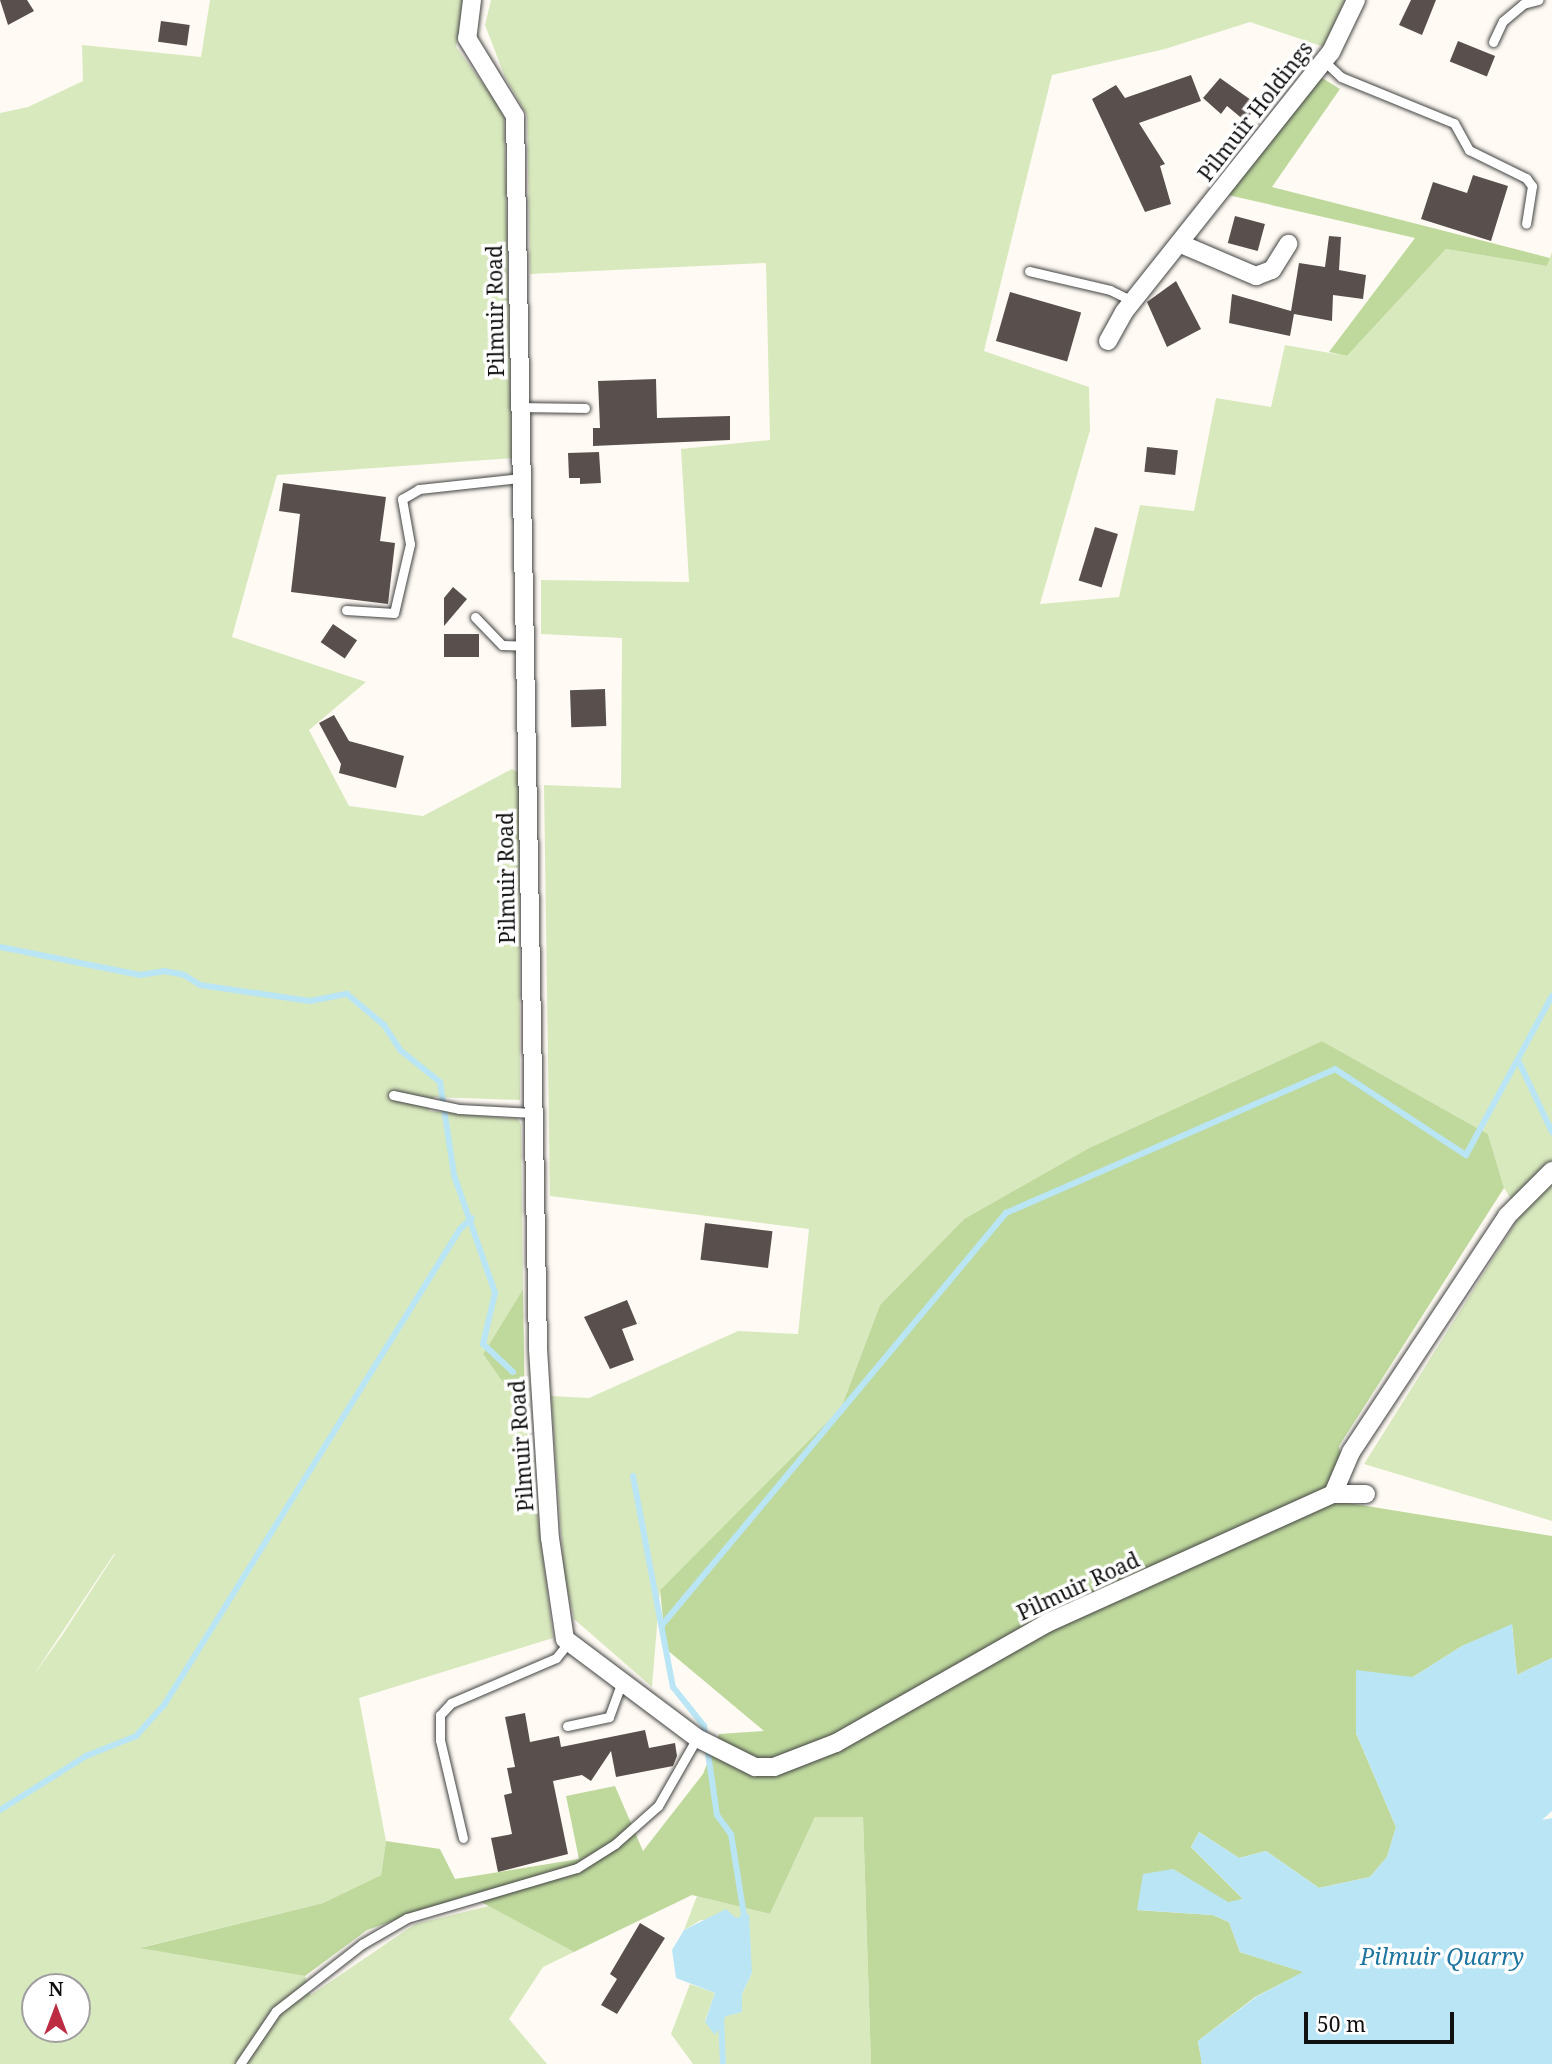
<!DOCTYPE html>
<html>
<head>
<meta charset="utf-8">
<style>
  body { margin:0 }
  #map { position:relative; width:1552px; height:2064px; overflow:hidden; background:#fffbf4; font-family:"Noto Serif",serif }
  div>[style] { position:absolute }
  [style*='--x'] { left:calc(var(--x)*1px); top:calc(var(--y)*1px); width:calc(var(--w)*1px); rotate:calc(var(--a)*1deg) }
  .green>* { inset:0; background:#d9e9be }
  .forest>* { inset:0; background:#bfd99d }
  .water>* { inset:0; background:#bae5f4 }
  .stream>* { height:6px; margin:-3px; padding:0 3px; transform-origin:3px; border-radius:3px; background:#bae5f4 }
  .building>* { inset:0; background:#59504d; transform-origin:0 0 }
  .roads { filter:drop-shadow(0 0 2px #434343) drop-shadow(0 0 2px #434343) }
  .service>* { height:9px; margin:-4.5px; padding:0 4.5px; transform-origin:4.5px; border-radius:4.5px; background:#fff }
  .minor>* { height:18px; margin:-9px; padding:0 9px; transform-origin:9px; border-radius:9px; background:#fff }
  span { translate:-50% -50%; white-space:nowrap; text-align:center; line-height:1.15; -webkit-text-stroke:7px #fff; paint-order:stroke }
  .street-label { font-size:21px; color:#101010 }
  .water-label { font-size:23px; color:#1c749f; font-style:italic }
  .north { position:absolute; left:21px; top:1973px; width:70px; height:70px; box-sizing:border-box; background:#fff; border:2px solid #9f9f9f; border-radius:50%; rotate:0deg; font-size:19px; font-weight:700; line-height:28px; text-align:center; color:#101010 }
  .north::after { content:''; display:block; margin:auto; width:24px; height:32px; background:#bc2c43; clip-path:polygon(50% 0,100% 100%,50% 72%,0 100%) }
  .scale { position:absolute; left:1304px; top:2012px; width:150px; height:32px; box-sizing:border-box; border:4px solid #101010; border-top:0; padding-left:9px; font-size:21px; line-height:24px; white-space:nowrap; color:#101010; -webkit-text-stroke:5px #fff; paint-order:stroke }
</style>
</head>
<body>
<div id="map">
  <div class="green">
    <div style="clip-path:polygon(evenodd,210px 0,465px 0,456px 47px,504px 112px,512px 458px,277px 475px,232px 637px,366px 682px,309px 730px,349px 806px,423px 816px,512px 769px,519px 773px,520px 1100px,434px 1097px,429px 1111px,518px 1119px,521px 1124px,523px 1289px,483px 1354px,525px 1414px,553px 1638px,359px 1698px,386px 1841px,381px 1875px,323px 1903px,143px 1947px,180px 1950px,305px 1976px,311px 1995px,415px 1924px,489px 1906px,574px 1952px,543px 1967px,509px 2019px,547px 2064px,0 2064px,0 113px,28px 107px,83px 81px,82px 45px,201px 57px,210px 0,115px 1554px,61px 1637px,33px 1676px,114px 1554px,115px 1554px,210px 0,35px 1987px,77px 1987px,77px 2029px,35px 2029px,35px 1987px)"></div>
    <div style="clip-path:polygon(491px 0,1349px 0,1327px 48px,1250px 22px,1165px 49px,1052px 75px,984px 351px,1089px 387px,1090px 430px,1040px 604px,1119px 597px,1140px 505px,1194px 511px,1216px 398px,1271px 407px,1285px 345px,1347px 356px,1446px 249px,1547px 266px,1552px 252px,1552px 1521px,1364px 1464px,1521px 1214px,1504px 1188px,1488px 1134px,1322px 1041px,1089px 1148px,964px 1219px,880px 1305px,841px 1408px,660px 1590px,652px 1687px,574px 1619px,564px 1574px,551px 1396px,589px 1398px,738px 1331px,798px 1334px,809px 1229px,550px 1196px,544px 785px,621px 788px,622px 638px,541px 634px,541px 580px,689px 582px,681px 449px,770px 440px,766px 263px,530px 274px,527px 115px,505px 77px,485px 25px)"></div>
    <div style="clip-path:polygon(815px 1817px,863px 1817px,871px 2064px,693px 2064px,671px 2034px,690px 1984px,715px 1993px,705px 2021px,742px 2012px,742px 1994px,752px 1973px,736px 1918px,701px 1920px,684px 1930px,697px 1896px,770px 1914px)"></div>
  </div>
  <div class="forest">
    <div style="clip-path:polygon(1319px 76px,1340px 89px,1272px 187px,1550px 258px,1547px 266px,1446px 249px,1347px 356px,1329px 352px,1415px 238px,1228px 195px)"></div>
    <div style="clip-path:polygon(1322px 1041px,1488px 1134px,1504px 1188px,1339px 1446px,1348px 1503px,1552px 1536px,1552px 1658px,1517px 1675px,1512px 1625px,1462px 1646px,1413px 1677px,1356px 1733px,1396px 1827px,1387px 1857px,1370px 1877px,1319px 1888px,1266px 1851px,1239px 1858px,1199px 1832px,1191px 1847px,1243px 1899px,1228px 1903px,1173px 1869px,1137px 1910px,1213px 1915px,1229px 1922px,1240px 1952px,1304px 1972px,1255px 1997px,1198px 2041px,1202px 2064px,871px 2064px,863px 1817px,815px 1817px,770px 1914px,692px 1895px,574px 1952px,468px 1895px,367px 1930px,305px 1976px,140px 1948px,323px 1903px,381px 1875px,386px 1841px,440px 1849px,455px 1879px,579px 1859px,566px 1796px,615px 1786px,643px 1851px,703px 1774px,719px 1734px,764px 1731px,666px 1649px,660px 1590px,841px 1408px,880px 1305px,964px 1219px,1089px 1148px)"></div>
    <div style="clip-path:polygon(523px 1289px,525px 1414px,483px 1354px)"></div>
  </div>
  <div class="water">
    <div style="clip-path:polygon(1512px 1624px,1517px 1675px,1552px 1658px,1552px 1811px,1542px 1820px,1552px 1818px,1552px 2064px,1202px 2064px,1198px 2041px,1256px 1997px,1303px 1972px,1240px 1952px,1229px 1922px,1213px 1915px,1137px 1910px,1143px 1874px,1173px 1869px,1228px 1902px,1243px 1899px,1191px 1847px,1199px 1832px,1239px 1858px,1266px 1851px,1319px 1888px,1370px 1877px,1387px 1857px,1396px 1827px,1356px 1733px,1356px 1670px,1413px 1677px,1462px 1646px)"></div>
    <div style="clip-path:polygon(726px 1909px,736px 1918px,749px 1914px,752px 1973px,742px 1994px,742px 2012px,726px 2016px,715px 2035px,705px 2022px,715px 1993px,676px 1978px,672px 1950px,684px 1930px)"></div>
  </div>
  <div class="stream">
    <div style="--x:0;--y:947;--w:143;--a:11.3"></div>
    <div style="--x:140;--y:975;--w:24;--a:-9"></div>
    <div style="--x:164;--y:971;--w:20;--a:11"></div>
    <div style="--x:184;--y:975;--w:19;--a:32"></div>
    <div style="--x:200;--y:985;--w:111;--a:8.3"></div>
    <div style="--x:310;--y:1001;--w:38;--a:-11"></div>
    <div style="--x:347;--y:994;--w:48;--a:40"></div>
    <div style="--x:384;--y:1025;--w:30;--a:57"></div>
    <div style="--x:400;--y:1050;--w:51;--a:38.7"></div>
    <div style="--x:440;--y:1082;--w:94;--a:81.4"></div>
    <div style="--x:454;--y:1175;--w:125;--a:70.8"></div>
    <div style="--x:495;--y:1293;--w:52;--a:103.2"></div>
    <div style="--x:483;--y:1344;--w:41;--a:43"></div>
    <div style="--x:1518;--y:1060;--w:80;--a:64.7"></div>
    <div style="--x:633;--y:1476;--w:215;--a:79.3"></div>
    <div style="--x:673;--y:1687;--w:50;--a:51.5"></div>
    <div style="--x:704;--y:1726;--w:90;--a:81.7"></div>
    <div style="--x:717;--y:1815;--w:24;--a:54"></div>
    <div style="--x:731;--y:1834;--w:82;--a:80.9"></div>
    <div style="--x:744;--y:1915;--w:8;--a:113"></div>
    <div style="--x:662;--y:1625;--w:537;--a:-50.14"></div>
    <div style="--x:1006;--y:1213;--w:359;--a:-23.6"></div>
    <div style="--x:1335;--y:1069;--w:157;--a:33.3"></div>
    <div style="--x:1466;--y:1155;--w:181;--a:-61.6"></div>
    <div style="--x:0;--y:1810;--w:102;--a:-32.1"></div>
    <div style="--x:86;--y:1756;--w:54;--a:-21.8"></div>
    <div style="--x:136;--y:1736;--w:42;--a:-47.9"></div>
    <div style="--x:164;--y:1705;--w:561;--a:-58.12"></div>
    <div style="--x:460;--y:1229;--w:16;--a:-43"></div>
    <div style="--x:721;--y:2018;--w:46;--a:87.5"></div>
  </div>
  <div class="building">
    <div style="clip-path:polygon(0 0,27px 0,34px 11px,8px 25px)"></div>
    <div style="clip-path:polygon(1411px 0,1436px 0,1422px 35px,1399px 25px)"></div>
    <div style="left:161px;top:21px;width:29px;height:21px;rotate:8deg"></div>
    <div style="left:1458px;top:41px;width:40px;height:22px;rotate:22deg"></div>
    <div style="clip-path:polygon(1191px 75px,1201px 101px,1139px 123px,1165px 164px,1160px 166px,1171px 204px,1145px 212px,1092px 99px,1116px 85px,1125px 98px)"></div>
    <div style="clip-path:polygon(1220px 78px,1258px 105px,1245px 121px,1227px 106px,1221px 114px,1203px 98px)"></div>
    <div style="clip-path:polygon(1473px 175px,1508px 186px,1491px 241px,1421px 219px,1433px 182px,1467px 193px)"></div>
    <div style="left:1235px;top:216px;width:31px;height:28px;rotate:15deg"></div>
    <div style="clip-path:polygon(1329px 236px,1341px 237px,1339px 270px,1366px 275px,1363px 299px,1333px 295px,1332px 321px,1294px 314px,1290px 336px,1229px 323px,1232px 294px,1291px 311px,1299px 263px,1325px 267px)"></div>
    <div style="clip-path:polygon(1176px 281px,1201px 329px,1167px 347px,1147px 302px)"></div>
    <div style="left:1010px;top:292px;width:74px;height:51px;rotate:16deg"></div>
    <div style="clip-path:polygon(656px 379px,657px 418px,730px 416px,730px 440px,593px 446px,593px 428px,600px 428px,598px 381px)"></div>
    <div style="left:1147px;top:447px;width:31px;height:25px;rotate:6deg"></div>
    <div style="clip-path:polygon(599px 452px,601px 483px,580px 484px,580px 478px,569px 478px,568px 453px)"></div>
    <div style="clip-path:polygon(283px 483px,386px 497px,380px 541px,395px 543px,388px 604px,291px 592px,300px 514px,279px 511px)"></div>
    <div style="left:1095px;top:527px;width:24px;height:56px;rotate:17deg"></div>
    <div style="clip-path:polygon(453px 587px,467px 599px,444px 626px,444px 598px)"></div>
    <div style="left:333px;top:624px;width:29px;height:22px;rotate:34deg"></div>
    <div style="left:444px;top:634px;width:35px;height:23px"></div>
    <div style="left:605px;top:689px;width:37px;height:35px;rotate:88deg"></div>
    <div style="clip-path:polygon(334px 715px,349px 741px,404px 756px,396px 788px,339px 773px,341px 764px,319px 723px)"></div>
    <div style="left:705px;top:1223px;width:68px;height:37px;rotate:7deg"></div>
    <div style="clip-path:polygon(627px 1300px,637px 1324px,622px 1329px,634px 1360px,610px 1369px,584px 1317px)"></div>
    <div style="clip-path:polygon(525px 1713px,530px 1742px,559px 1736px,561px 1747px,645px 1730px,649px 1748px,675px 1743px,677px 1756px,673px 1766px,616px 1777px,611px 1751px,591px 1781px,582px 1775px,553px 1781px,568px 1854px,498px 1872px,491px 1838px,512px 1834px,504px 1795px,512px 1793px,507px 1768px,515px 1767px,505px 1717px)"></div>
    <div style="clip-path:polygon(640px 1923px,665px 1938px,617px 2014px,601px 2005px,617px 1979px,610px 1974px)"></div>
  </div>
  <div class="roads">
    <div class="service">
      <div style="--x:1493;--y:42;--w:23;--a:-65"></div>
      <div style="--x:1503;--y:21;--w:26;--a:-40"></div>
      <div style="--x:1523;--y:4;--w:16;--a:-15"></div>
      <div style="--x:1324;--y:61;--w:23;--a:43"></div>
      <div style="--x:1341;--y:77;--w:122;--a:22.2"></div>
      <div style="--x:1454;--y:123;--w:31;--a:61"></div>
      <div style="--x:1469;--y:150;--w:64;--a:26.2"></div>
      <div style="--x:1526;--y:178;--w:10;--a:53"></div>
      <div style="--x:1532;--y:186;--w:38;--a:99"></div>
      <div style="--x:1029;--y:271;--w:83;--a:13.2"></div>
      <div style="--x:1110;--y:290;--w:25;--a:26"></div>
      <div style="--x:520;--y:407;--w:65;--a:0.9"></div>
      <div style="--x:346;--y:610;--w:48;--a:3.6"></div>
      <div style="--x:394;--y:613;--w:71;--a:-76.9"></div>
      <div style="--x:410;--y:544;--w:46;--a:-100.1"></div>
      <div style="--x:402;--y:499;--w:20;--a:-30"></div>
      <div style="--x:419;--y:489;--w:103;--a:-6.2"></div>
      <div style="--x:475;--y:617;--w:39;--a:46"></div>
      <div style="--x:502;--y:645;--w:23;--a:2"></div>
      <div style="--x:393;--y:1095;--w:67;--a:12"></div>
      <div style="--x:459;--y:1109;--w:74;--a:3.1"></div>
      <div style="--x:567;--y:1726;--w:43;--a:-12.1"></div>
      <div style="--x:609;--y:1717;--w:37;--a:-70"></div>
      <div style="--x:463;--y:1838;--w:101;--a:-103.2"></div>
      <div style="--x:440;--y:1740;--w:25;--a:-90"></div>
      <div style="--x:440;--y:1715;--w:16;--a:-47"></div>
      <div style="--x:451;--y:1703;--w:114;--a:-23.2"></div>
      <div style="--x:556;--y:1658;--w:21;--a:-51"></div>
      <div style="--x:240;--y:2064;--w:64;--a:-55.8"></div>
      <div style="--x:276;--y:2011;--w:109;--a:-37.9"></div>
      <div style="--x:362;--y:1944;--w:52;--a:-30"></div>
      <div style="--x:407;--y:1918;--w:177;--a:-16.4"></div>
      <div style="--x:577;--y:1868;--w:45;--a:-32.3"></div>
      <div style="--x:615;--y:1844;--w:57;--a:-41.5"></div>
      <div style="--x:658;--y:1806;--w:78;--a:-60.2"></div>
    </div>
    <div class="minor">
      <div style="--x:472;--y:0;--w:38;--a:97"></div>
      <div style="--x:467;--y:38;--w:92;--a:58.4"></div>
      <div style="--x:515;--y:116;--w:1233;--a:88.93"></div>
      <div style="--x:538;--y:1349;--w:189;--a:86.4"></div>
      <div style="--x:550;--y:1538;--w:102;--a:81.6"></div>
      <div style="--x:565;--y:1639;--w:165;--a:36.9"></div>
      <div style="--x:697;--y:1738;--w:65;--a:26.6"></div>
      <div style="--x:755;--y:1767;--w:19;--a:0"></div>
      <div style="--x:774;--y:1767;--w:66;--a:-21.2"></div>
      <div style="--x:836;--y:1743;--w:243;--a:-29.6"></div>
      <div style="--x:1047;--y:1623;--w:314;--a:-24.3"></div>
      <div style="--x:1333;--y:1494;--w:46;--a:-66.8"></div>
      <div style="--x:1351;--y:1452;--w:283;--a:-56.5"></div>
      <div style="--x:1507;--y:1216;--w:64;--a:-45"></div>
      <div style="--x:1181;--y:244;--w:82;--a:23.1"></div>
      <div style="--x:1256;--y:276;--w:17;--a:-21"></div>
      <div style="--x:1272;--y:270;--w:31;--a:-58"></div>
      <div style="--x:1108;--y:341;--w:33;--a:-61"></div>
      <div style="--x:1124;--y:312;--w:332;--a:-51.5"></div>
      <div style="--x:1331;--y:52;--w:58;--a:-64.3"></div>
      <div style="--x:1333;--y:1494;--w:33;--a:0"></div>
    </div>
  </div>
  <div class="street-label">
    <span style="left:1255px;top:111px;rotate:-52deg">Pilmuir Holdings</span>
    <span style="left:495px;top:311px;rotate:-91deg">Pilmuir Road</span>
    <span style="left:506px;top:878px;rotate:-91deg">Pilmuir Road</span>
    <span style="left:521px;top:1446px;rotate:-94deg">Pilmuir Road</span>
    <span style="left:1078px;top:1586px;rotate:-25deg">Pilmuir Road</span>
  </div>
  <div class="water-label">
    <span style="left:1442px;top:1956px">Pilmuir Quarry</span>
  </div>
  <div class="north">N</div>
  <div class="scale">50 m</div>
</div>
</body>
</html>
